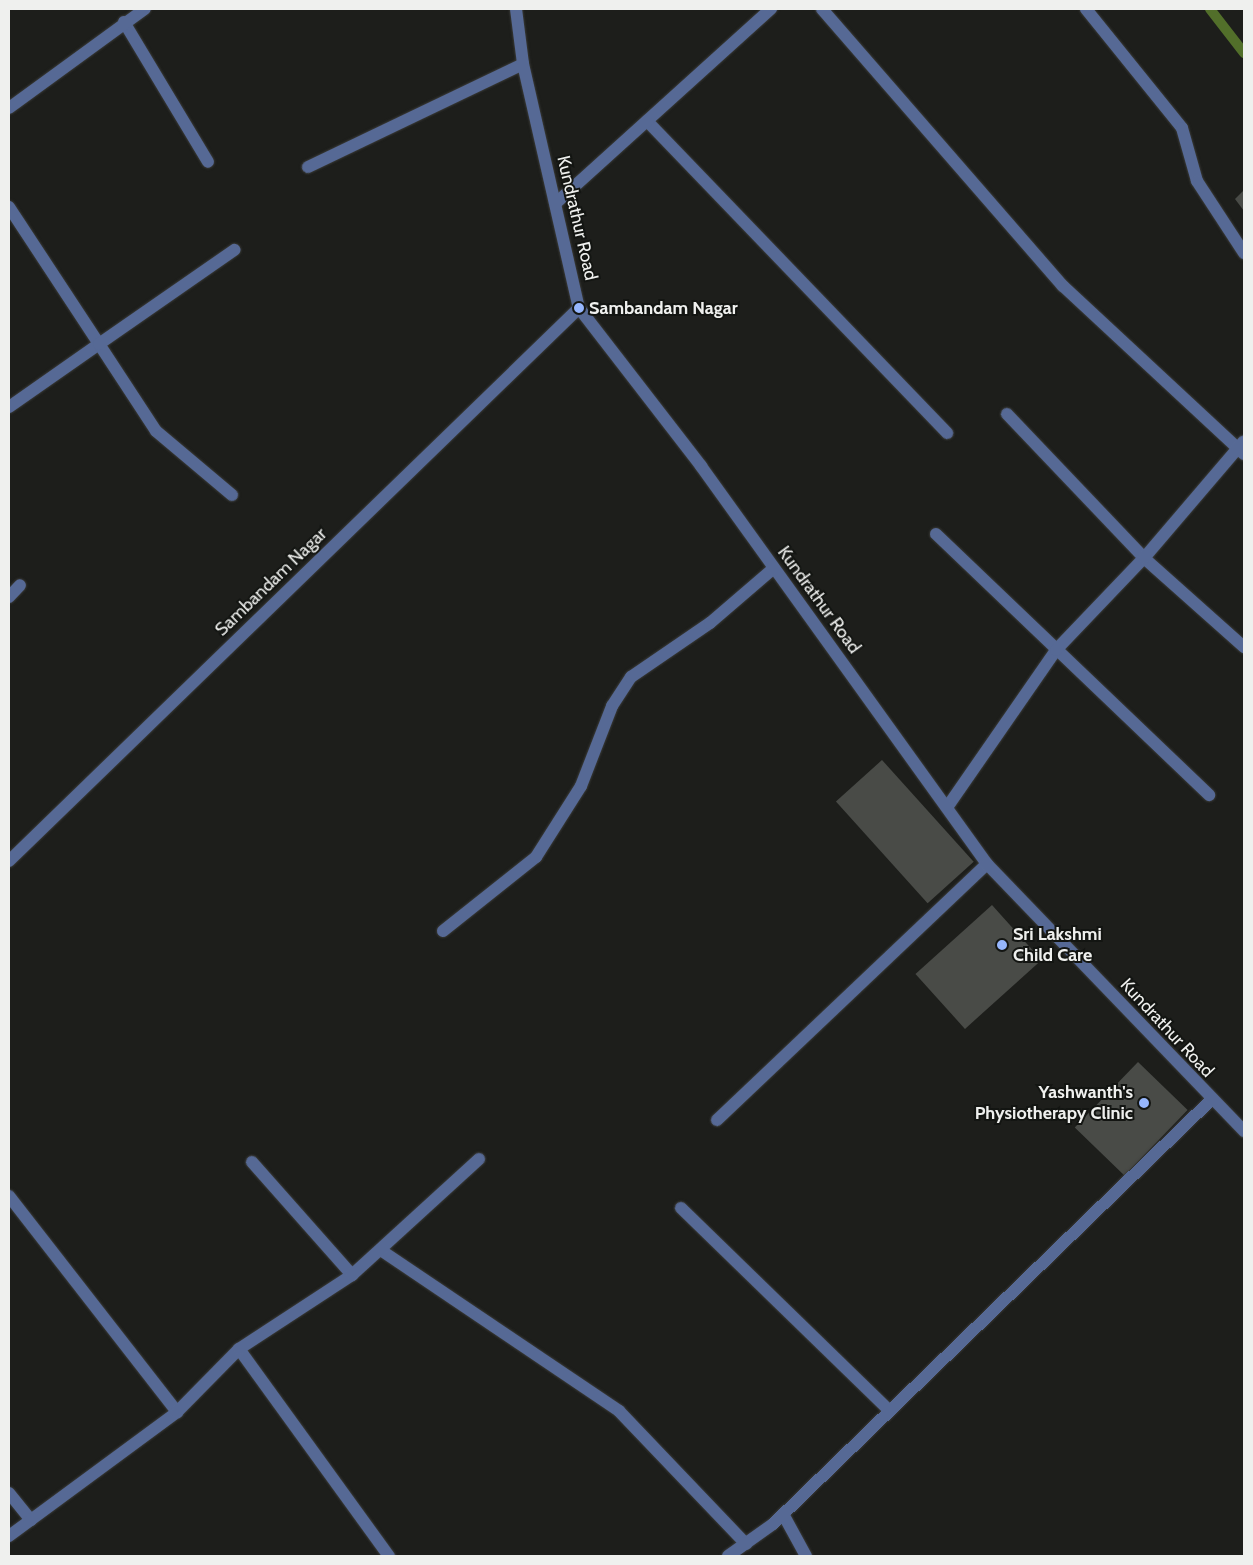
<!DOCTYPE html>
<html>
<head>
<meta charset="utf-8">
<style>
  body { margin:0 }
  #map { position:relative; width:1253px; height:1565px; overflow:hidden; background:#1d1e1b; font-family:Cabin,sans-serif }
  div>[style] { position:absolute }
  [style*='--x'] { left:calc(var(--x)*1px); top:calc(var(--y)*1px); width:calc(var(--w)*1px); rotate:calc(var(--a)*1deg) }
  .stream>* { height:10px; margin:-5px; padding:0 5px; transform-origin:5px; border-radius:5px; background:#526f2a }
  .building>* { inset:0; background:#494b47; transform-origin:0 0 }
  .roads { filter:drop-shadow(0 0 1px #3a3b39) drop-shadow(0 0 1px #3a3b39) }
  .minor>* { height:12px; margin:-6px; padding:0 6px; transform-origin:6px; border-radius:6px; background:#566995 }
  .tertiary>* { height:12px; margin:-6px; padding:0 6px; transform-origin:6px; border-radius:6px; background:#566995 }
  .dots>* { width:14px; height:14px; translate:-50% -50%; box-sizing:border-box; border:2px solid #131512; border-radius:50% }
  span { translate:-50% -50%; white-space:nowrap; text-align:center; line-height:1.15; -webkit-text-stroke:4px #131512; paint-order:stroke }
  .street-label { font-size:18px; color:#eff0ee }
  .poi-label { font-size:18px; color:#eff0ee; font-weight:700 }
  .left { translate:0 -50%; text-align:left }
  .right { translate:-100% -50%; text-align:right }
  .frame { position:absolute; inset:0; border:10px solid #eff0ee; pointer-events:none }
</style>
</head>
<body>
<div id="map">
  <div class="stream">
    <div style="--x:1210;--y:9;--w:56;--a:52.3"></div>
  </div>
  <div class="building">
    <div style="clip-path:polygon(1244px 190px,1244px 211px,1235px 199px)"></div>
    <div style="left:882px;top:760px;width:137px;height:62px;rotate:48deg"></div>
    <div style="left:992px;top:905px;width:74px;height:103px;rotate:48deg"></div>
    <div style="left:1138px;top:1062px;width:69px;height:91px;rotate:44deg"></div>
  </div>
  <div class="roads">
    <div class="minor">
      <div style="--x:822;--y:9;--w:367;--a:49"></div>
      <div style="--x:1063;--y:286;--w:247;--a:42.9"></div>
      <div style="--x:1086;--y:9;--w:153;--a:51.1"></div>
      <div style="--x:1182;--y:128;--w:55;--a:74.2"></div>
      <div style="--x:1197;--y:181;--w:86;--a:56.9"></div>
      <div style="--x:124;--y:22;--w:163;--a:59"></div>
      <div style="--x:9;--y:108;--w:168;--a:-36.1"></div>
      <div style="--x:647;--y:121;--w:433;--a:46.1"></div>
      <div style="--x:308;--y:167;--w:238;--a:-25.6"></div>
      <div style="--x:556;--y:203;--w:290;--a:-42.1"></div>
      <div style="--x:9;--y:207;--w:164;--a:56.7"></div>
      <div style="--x:99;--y:344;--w:110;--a:145"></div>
      <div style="--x:1007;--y:414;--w:199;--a:46.4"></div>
      <div style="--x:1144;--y:558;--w:134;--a:41.7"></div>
      <div style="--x:232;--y:495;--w:99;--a:-139.9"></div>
      <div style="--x:156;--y:431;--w:104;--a:-123.2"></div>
      <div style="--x:99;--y:344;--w:165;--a:-34.8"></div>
      <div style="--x:936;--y:534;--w:378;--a:43.7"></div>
      <div style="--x:9;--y:597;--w:16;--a:-47"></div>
      <div style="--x:948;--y:806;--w:190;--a:-55.3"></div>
      <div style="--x:1056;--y:650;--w:127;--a:-46.3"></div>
      <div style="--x:1144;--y:558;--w:153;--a:-49.5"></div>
      <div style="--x:9;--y:861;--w:794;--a:-44.13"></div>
      <div style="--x:443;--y:931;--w:119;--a:-38.5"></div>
      <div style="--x:536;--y:857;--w:84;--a:-57.6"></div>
      <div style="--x:581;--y:786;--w:86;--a:-68.8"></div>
      <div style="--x:612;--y:706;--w:35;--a:-57"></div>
      <div style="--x:631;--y:677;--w:96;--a:-34.4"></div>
      <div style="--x:710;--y:623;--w:84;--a:-40.7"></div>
      <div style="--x:717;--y:1120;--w:372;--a:-43.5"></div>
      <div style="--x:252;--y:1162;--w:151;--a:48.5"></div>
      <div style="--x:9;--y:1196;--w:274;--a:52.1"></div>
      <div style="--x:681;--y:1208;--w:291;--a:44.2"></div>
      <div style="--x:382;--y:1251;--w:286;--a:34"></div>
      <div style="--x:619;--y:1411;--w:184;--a:46.3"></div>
      <div style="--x:239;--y:1349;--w:256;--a:54.1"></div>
      <div style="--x:9;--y:1493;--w:35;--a:51"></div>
      <div style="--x:783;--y:1514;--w:48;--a:61.3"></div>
      <div style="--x:9;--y:1536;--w:209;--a:-36.4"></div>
      <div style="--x:177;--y:1412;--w:88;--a:-45.5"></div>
      <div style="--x:239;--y:1349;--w:135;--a:-33.2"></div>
      <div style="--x:352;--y:1275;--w:172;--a:-42.4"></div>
      <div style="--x:728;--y:1556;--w:55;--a:-35.4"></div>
      <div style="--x:773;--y:1524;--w:610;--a:-44.07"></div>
    </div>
    <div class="tertiary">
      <div style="--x:516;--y:9;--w:55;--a:82.7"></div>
      <div style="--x:523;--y:64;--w:250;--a:77.1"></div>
      <div style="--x:579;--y:308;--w:200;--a:52.3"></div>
      <div style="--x:701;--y:466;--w:490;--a:54.3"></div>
      <div style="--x:987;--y:864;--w:371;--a:46.1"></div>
    </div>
  </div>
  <div class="dots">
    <div style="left:579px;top:308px;background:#96b6fd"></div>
    <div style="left:1002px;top:945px;background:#96b6fd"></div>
    <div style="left:1144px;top:1103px;background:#96b6fd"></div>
  </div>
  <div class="street-label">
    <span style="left:577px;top:218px;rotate:77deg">Kundrathur Road</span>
    <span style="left:271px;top:582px;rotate:-44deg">Sambandam Nagar</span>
    <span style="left:819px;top:600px;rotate:54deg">Kundrathur Road</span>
    <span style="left:1167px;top:1028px;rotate:47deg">Kundrathur Road</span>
  </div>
  <div class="poi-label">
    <span class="left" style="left:589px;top:308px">Sambandam Nagar</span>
    <span class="left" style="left:1013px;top:945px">Sri Lakshmi<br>Child Care</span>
    <span class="right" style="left:1133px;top:1103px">Yashwanth's<br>Physiotherapy Clinic</span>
  </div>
  <div class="frame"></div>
</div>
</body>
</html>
